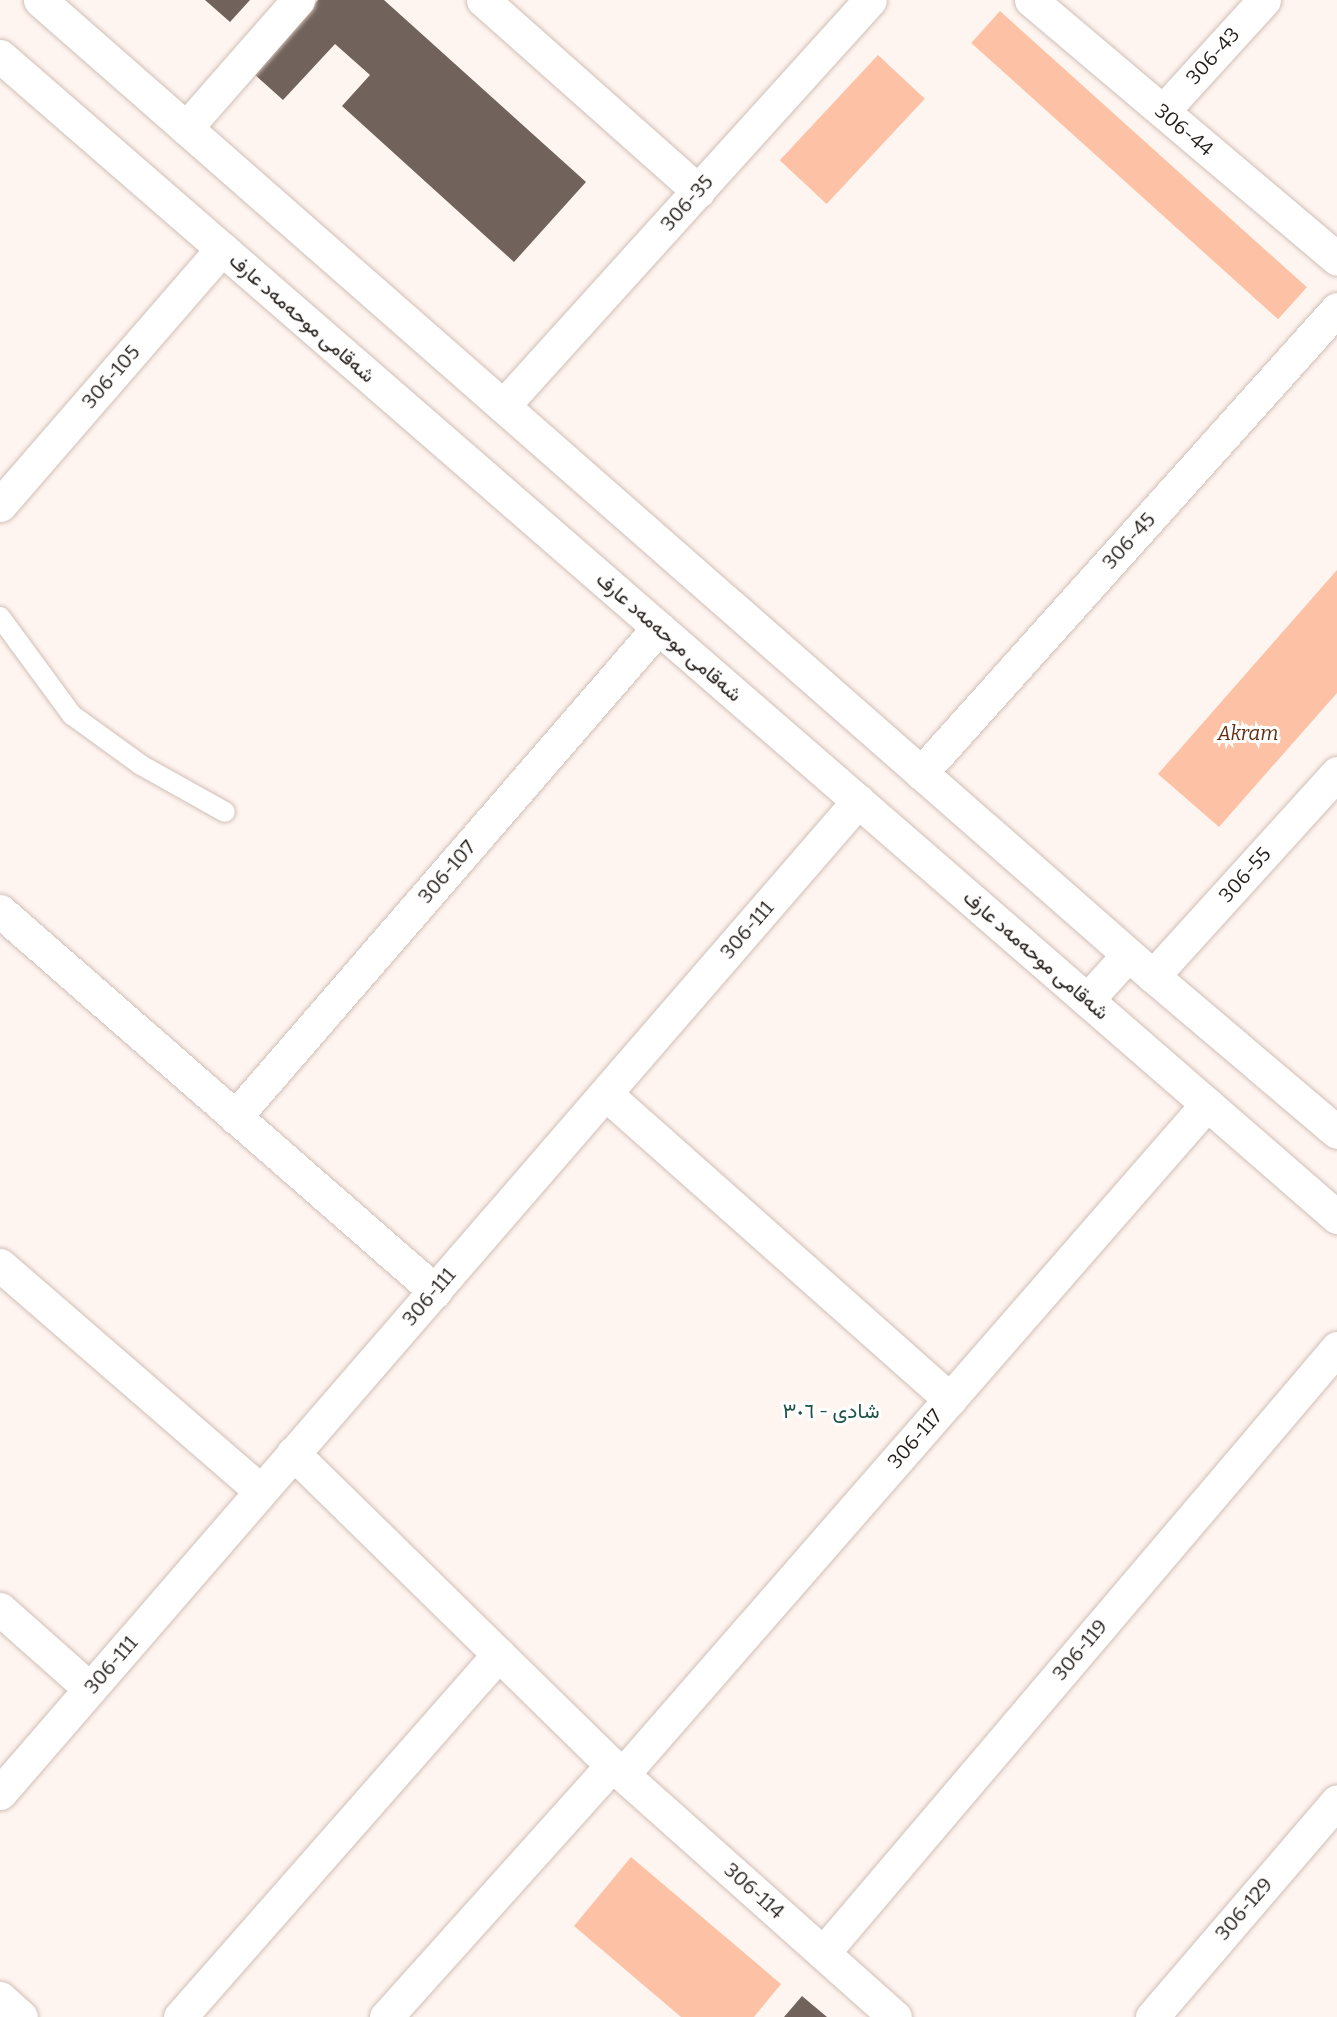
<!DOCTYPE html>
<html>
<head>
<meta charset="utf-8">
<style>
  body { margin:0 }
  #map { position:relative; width:1337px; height:2017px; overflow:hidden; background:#fff5f0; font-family:Bitter,Vazirmatn,serif }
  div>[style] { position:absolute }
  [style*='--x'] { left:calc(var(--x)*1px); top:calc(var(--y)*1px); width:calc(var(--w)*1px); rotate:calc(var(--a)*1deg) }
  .green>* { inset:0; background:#fdc2a6; transform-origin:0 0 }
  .building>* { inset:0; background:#71635c }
  .roads { filter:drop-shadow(0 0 2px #d0bfb7) drop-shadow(0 0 2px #d0bfb7) }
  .lane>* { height:20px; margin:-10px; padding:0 10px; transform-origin:10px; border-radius:10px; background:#fff }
  .street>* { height:33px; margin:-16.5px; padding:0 16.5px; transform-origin:16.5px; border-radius:16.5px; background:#fff }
  .secondary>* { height:33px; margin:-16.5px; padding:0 16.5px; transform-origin:16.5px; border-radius:16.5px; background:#fff }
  span { translate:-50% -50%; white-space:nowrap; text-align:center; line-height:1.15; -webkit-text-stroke:6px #fff; paint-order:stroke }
  .street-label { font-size:20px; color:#231d1a }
  .park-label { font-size:20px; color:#632e10; font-style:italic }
  .neighbourhood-label { font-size:21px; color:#205345 }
</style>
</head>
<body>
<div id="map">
  <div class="green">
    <div style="left:1000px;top:11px;width:413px;height:43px;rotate:42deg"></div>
    <div style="left:878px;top:55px;width:64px;height:144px;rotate:43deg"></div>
    <div style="clip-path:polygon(1337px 570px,1337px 693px,1219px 827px,1158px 774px)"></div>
    <div style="clip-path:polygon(631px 1857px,781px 1984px,754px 2017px,681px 2017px,574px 1926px)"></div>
  </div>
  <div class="building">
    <div style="clip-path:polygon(205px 0,250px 0,230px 22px)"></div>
    <div style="clip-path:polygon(318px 0,384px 0,586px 182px,514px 262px,342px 106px,370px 75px,335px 44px,283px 100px,253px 73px)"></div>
    <div style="clip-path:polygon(802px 1996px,827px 2017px,784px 2017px)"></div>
  </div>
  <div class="roads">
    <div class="lane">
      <div style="--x:0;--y:617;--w:122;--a:53.7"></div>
      <div style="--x:72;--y:715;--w:85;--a:35.9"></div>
      <div style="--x:141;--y:765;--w:96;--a:29.2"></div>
    </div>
    <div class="street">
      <div style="--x:483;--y:0;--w:288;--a:41.6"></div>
      <div style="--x:1031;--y:0;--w:401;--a:40.2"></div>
      <div style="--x:1163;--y:111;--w:150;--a:-47.7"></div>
      <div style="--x:186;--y:128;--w:170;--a:-48.8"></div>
      <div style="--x:503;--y:406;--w:547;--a:-47.89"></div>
      <div style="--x:0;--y:505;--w:339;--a:-49.1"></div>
      <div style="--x:921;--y:773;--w:623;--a:-48.12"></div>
      <div style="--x:0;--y:911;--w:578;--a:41.14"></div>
      <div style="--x:1153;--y:976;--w:274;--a:-47.8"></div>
      <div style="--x:606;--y:1094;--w:460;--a:41.6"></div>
      <div style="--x:235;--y:1117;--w:647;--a:-49.14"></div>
      <div style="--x:0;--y:1265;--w:345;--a:40.9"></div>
      <div style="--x:293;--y:1453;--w:446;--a:44.4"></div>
      <div style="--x:612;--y:1765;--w:379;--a:41.7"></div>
      <div style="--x:0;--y:1609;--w:120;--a:41.6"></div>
      <div style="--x:623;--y:1774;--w:889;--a:-48.92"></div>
      <div style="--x:0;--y:1793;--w:1312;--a:-49.14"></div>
      <div style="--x:823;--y:1953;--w:794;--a:-49.65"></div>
      <div style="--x:0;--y:1998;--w:28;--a:42"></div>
      <div style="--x:180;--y:2017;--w:483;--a:-48.7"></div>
      <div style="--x:386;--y:2017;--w:338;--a:-48.1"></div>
      <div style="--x:1152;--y:2017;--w:284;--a:-49.4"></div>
    </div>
    <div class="secondary">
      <div style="--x:40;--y:0;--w:1480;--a:41.25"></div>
      <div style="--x:1153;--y:976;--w:241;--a:40.3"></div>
      <div style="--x:0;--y:56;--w:1771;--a:40.97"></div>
      <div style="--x:1087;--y:1000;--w:61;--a:-47.7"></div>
    </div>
  </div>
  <div class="street-label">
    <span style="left:1213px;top:56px;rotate:-48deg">306-43</span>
    <span style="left:1184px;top:130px;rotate:40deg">306-44</span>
    <span style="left:687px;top:203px;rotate:-48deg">306-35</span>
    <span style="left:302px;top:318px;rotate:41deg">شەقامی موحەمەد عارف</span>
    <span style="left:111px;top:377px;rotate:-49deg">306-105</span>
    <span style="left:1129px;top:541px;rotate:-48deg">306-45</span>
    <span style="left:669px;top:637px;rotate:41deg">شەقامی موحەمەد عارف</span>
    <span style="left:447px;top:872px;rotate:-49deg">306-107</span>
    <span style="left:1245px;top:875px;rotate:-48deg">306-55</span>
    <span style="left:747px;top:930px;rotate:-49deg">306-111</span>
    <span style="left:1036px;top:955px;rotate:41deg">شەقامی موحەمەد عارف</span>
    <span style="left:429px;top:1297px;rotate:-49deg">306-111</span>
    <span style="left:915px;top:1439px;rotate:-49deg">306-117</span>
    <span style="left:1080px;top:1650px;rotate:-50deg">306-119</span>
    <span style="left:111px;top:1665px;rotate:-49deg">306-111</span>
    <span style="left:754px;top:1891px;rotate:42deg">306-114</span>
    <span style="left:1244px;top:1909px;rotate:-49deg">306-129</span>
  </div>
  <div class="park-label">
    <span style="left:1248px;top:733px">Akram</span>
  </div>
  <div class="neighbourhood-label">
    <span style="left:831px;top:1411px">شادی - ٣٠٦</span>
  </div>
</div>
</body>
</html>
